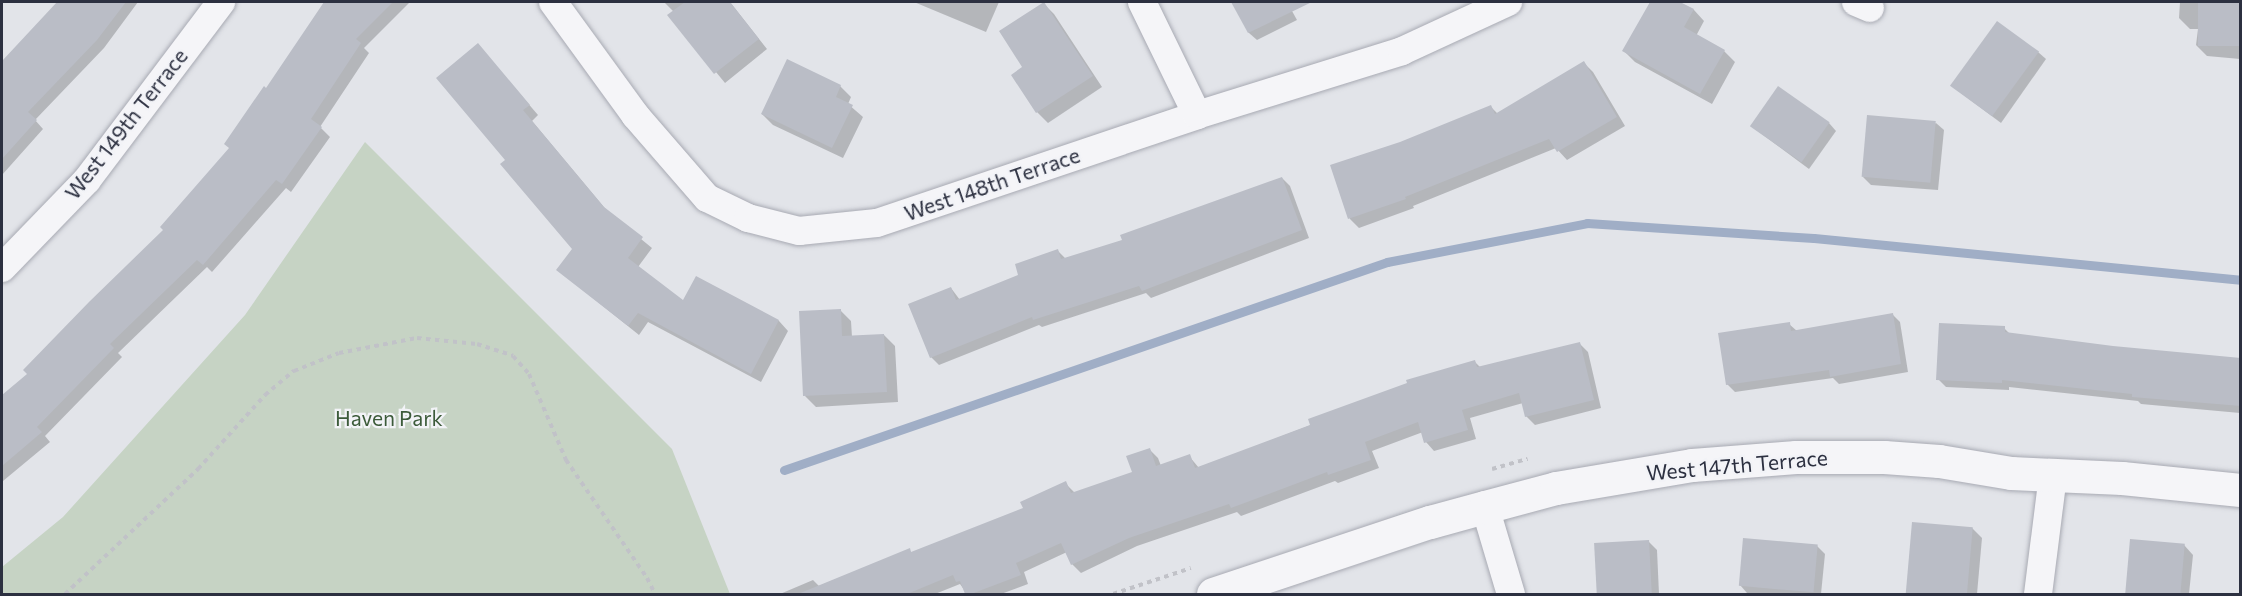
<!DOCTYPE html>
<html>
<head>
<meta charset="utf-8">
<style>
  body { margin:0 }
  #map { position:relative; width:2242px; height:596px; overflow:hidden; background:#e2e4e9; font-family:Commissioner,sans-serif }
  div>[style] { position:absolute }
  [style*='--x'] { left:calc(var(--x)*1px); top:calc(var(--y)*1px); width:calc(var(--w)*1px); rotate:calc(var(--a)*1deg) }
  .green>* { inset:0; background:#c6d3c4 }
  .shadow>* { inset:0; background:#0003 }
  .stream>* { height:9px; margin:-4.5px; padding:0 4.5px; transform-origin:4.5px; border-radius:4.5px; background:#a0aec6 }
  .building>* { inset:0; background:#babdc6; transform-origin:0 0 }
  .path>* { height:4px; margin-top:-2px; transform-origin:0; background:repeating-linear-gradient(90deg,#c1c2c8 0 4.5px,transparent 0 9px) }
  .roads { filter:drop-shadow(0 0 2px #a8aab3) drop-shadow(0 0 2px #a8aab3) }
  .minor>* { height:28px; margin:-14px; padding:0 14px; transform-origin:14px; border-radius:14px; background:#f5f5f8 }
  .tertiary>* { height:33px; margin:-16.5px; padding:0 16.5px; transform-origin:16.5px; border-radius:16.5px; background:#f5f5f8 }
  span { translate:-50% -50%; white-space:nowrap; text-align:center; line-height:1.15; -webkit-text-stroke:4.5px #f2f3f7; paint-order:stroke }
  .street-label { font-size:21px; color:#2c3040 }
  .park-label { font-size:21px; color:#3c5b3a }
  .frame { position:absolute; inset:0; border:3px solid #2c3040; pointer-events:none }
</style>
</head>
<body>
<div id="map">
  <div class="green">
    <div style="clip-path:polygon(365px 142px,672px 449px,730px 594px,2px 594px,2px 567px,63px 517px,245px 315px)"></div>
  </div>
  <div class="shadow">
    <div style="clip-path:polygon(65px 2px,138px 2px,104px 48px,35px 120px,43px 129px,2px 175px,2px 85px)"></div>
    <div style="clip-path:polygon(326px 2px,410px 2px,364px 48px,369px 53px,320px 127px,330px 137px,291px 192px,286px 188px,212px 272px,207px 267px,118px 353px,122px 357px,45px 436px,50px 442px,3px 481px,2px 397px,29px 374px,165px 231px,231px 148px)"></div>
    <div style="clip-path:polygon(664px 2px,730px 2px,767px 49px,725px 83px,670px 16px,674px 12px)"></div>
    <div style="clip-path:polygon(914px 2px,999px 2px,986px 32px)"></div>
    <div style="clip-path:polygon(1233px 2px,1287px 2px,1297px 20px,1257px 40px,1249px 33px)"></div>
    <div style="clip-path:polygon(1651px 2px,1677px 2px,1694px 10px,1704px 21px,1696px 36px,1724px 51px,1735px 62px,1712px 104px,1635px 62px,1624px 51px)"></div>
    <div style="clip-path:polygon(2180px 2px,2240px 2px,2240px 59px,2207px 56px,2196px 45px,2198px 29px,2190px 29px,2179px 18px)"></div>
    <div style="clip-path:polygon(1043px 3px,1054px 14px,1102px 87px,1048px 123px,1037px 112px,1013px 75px,1024px 67px)"></div>
    <div style="clip-path:polygon(478px 45px,538px 115px,532px 121px,608px 212px,652px 248px,638px 267px,683px 302px,696px 278px,779px 321px,788px 331px,761px 382px,648px 322px,639px 335px,558px 270px,574px 249px,507px 160px)"></div>
    <div style="clip-path:polygon(2038px 52px,2046px 59px,2001px 123px,1953px 87px)"></div>
    <div style="clip-path:polygon(1584px 63px,1593px 72px,1625px 126px,1567px 160px,1556px 148px,1413px 206px,1414px 208px,1359px 228px,1350px 219px,1332px 166px,1400px 143px,1491px 107px,1498px 114px)"></div>
    <div style="clip-path:polygon(840px 86px,851px 97px,848px 104px,863px 117px,843px 158px,773px 125px,762px 114px)"></div>
    <div style="clip-path:polygon(1829px 123px,1836px 131px,1809px 169px,1751px 126px)"></div>
    <div style="clip-path:polygon(1936px 123px,1944px 130px,1938px 190px,1871px 185px,1863px 177px)"></div>
    <div style="clip-path:polygon(1282px 178px,1290px 186px,1309px 238px,1151px 298px,1146px 293px,1042px 327px,1039px 325px,939px 365px,931px 357px,951px 288px,960px 300px,1020px 276px,1058px 251px,1066px 259px,1124px 241px)"></div>
    <div style="clip-path:polygon(840px 310px,851px 321px,852px 337px,884px 335px,895px 346px,898px 402px,816px 407px,805px 396px)"></div>
    <div style="clip-path:polygon(1892px 314px,1900px 322px,1908px 372px,1839px 384px,1833px 378px,1735px 392px,1727px 384px,1789px 324px,1797px 331px)"></div>
    <div style="clip-path:polygon(2004px 328px,2011px 335px,2112px 348px,2240px 359px,2240px 413px,2141px 404px,2138px 401px,2009px 387px,2009px 390px,1946px 387px,1938px 379px)"></div>
    <div style="clip-path:polygon(1579px 343px,1588px 352px,1601px 408px,1535px 425px,1526px 416px,1523px 403px,1470px 418px,1476px 439px,1434px 451px,1426px 442px,1423px 432px,1372px 451px,1379px 468px,1338px 483px,1335px 481px,1241px 516px,1237px 512px,1137px 546px,1081px 573px,1072px 564px,1067px 552px,1024px 572px,1028px 584px,1001px 594px,967px 594px,960px 584px,935px 594px,780px 594px,813px 580px,819px 586px,909px 550px,912px 553px,1025px 509px,1065px 483px,1075px 493px,1134px 473px,1149px 449px,1158px 458px,1161px 466px,1189px 456px,1199px 468px,1475px 362px,1481px 368px)"></div>
    <div style="clip-path:polygon(1913px 524px,1972px 528px,1982px 538px,1977px 594px,1907px 594px)"></div>
    <div style="clip-path:polygon(2132px 540px,2184px 545px,2193px 555px,2189px 594px,2126px 594px)"></div>
    <div style="clip-path:polygon(1649px 542px,1657px 550px,1659px 594px,1598px 594px,1595px 545px)"></div>
    <div style="clip-path:polygon(1817px 546px,1825px 554px,1821px 594px,1747px 593px,1740px 585px)"></div>
  </div>
  <div class="stream">
    <div style="--x:784;--y:470;--w:638;--a:-19.03"></div>
    <div style="--x:1387;--y:262;--w:204;--a:-11"></div>
    <div style="--x:1587;--y:223;--w:227;--a:3.8"></div>
    <div style="--x:1814;--y:238;--w:428;--a:5.6"></div>
  </div>
  <div class="building">
    <div style="clip-path:polygon(57px 2px,126px 2px,97px 40px,28px 112px,37px 120px,2px 159px,2px 61px)"></div>
    <div style="clip-path:polygon(324px 2px,393px 2px,356px 39px,361px 43px,311px 119px,322px 127px,282px 184px,276px 180px,203px 265px,197px 260px,110px 344px,114px 348px,37px 427px,42px 432px,2px 466px,2px 395px,27px 374px,23px 370px,89px 302px,163px 230px,160px 227px,229px 148px,224px 144px,264px 86px,266px 88px)"></div>
    <div style="clip-path:polygon(685px 2px,730px 2px,759px 39px,714px 74px,667px 15px)"></div>
    <div style="clip-path:polygon(1044px 2px,1093px 76px,1036px 113px,1011px 75px,1022px 67px,999px 31px)"></div>
    <div style="clip-path:polygon(1231px 2px,1312px 2px,1248px 33px)"></div>
    <div style="clip-path:polygon(1650px 2px,1680px 2px,1694px 9px,1684px 27px,1725px 50px,1700px 94px,1622px 51px)"></div>
    <div style="left:2198px;top:2px;width:43px;height:44px"></div>
    <div style="left:1997px;top:21px;width:52px;height:80px;rotate:36deg"></div>
    <div style="clip-path:polygon(478px 43px,530px 105px,523px 110px,604px 207px,643px 237px,628px 258px,683px 300px,696px 276px,779px 320px,751px 374px,638px 313px,628px 326px,556px 270px,572px 249px,500px 164px,505px 160px,436px 78px)"></div>
    <div style="clip-path:polygon(787px 59px,841px 85px,836px 97px,853px 105px,832px 148px,761px 114px)"></div>
    <div style="clip-path:polygon(1584px 61px,1617px 117px,1557px 152px,1549px 139px,1405px 197px,1406px 199px,1348px 219px,1330px 165px,1400px 142px,1491px 105px,1495px 114px)"></div>
    <div style="left:1778px;top:86px;width:63px;height:49px;rotate:35deg"></div>
    <div style="left:1867px;top:115px;width:69px;height:62px;rotate:5deg"></div>
    <div style="clip-path:polygon(1282px 177px,1302px 230px,1142px 291px,1139px 286px,1033px 320px,1032px 317px,930px 358px,908px 304px,951px 287px,956px 300px,1018px 275px,1015px 264px,1058px 249px,1061px 259px,1122px 240px,1120px 235px)"></div>
    <div style="clip-path:polygon(841px 309px,842px 336px,884px 334px,887px 392px,803px 396px,799px 311px)"></div>
    <div style="clip-path:polygon(1893px 313px,1901px 364px,1830px 377px,1829px 370px,1726px 385px,1718px 333px,1790px 322px,1791px 331px)"></div>
    <div style="clip-path:polygon(1939px 323px,2005px 326px,2005px 332px,2113px 346px,2241px 358px,2241px 406px,2132px 397px,2132px 394px,2002px 380px,2002px 383px,1936px 380px)"></div>
    <div style="clip-path:polygon(1580px 342px,1594px 400px,1525px 417px,1519px 393px,1462px 410px,1468px 430px,1424px 443px,1418px 422px,1365px 442px,1371px 460px,1328px 475px,1327px 472px,1231px 508px,1229px 504px,1129px 538px,1071px 565px,1061px 543px,1016px 563px,1021px 575px,971px 594px,965px 594px,960px 581px,956px 582px,953px 575px,907px 594px,798px 594px,910px 548px,911px 552px,1023px 508px,1020px 502px,1066px 481px,1071px 493px,1132px 472px,1126px 456px,1150px 448px,1156px 466px,1190px 454px,1195px 468px,1310px 425px,1308px 419px,1407px 383px,1406px 380px,1475px 360px,1477px 367px)"></div>
    <div style="left:1912px;top:522px;width:61px;height:72px;rotate:5deg"></div>
    <div style="left:1743px;top:538px;width:75px;height:48px;rotate:5deg"></div>
    <div style="left:2130px;top:539px;width:55px;height:55px;rotate:5deg"></div>
    <div style="left:1649px;top:540px;width:54px;height:55px;rotate:87deg"></div>
  </div>
  <div class="path">
    <div style="--x:1492;--y:469;--w:37;--a:-16"></div>
    <div style="--x:65;--y:594;--w:183;--a:-43.2"></div>
    <div style="--x:198;--y:469;--w:100;--a:-47.8"></div>
    <div style="--x:265;--y:395;--w:38;--a:-40"></div>
    <div style="--x:294;--y:371;--w:48;--a:-21.8"></div>
    <div style="--x:339;--y:353;--w:79;--a:-10.9"></div>
    <div style="--x:417;--y:338;--w:60;--a:5.7"></div>
    <div style="--x:477;--y:344;--w:38;--a:18"></div>
    <div style="--x:513;--y:356;--w:24;--a:48"></div>
    <div style="--x:529;--y:374;--w:94;--a:66.7"></div>
    <div style="--x:566;--y:460;--w:143;--a:55.5"></div>
    <div style="--x:647;--y:578;--w:18;--a:63"></div>
    <div style="--x:1113;--y:594;--w:82;--a:-18.4"></div>
  </div>
  <div class="roads">
    <div class="minor">
      <div style="--x:553;--y:2;--w:140;--a:54"></div>
      <div style="--x:635;--y:115;--w:110;--a:49.1"></div>
      <div style="--x:707;--y:198;--w:46;--a:26"></div>
      <div style="--x:748;--y:218;--w:53;--a:14.3"></div>
      <div style="--x:799;--y:231;--w:78;--a:-5.9"></div>
      <div style="--x:877;--y:223;--w:338;--a:-18.6"></div>
      <div style="--x:1197;--y:115;--w:215;--a:-17.3"></div>
      <div style="--x:1402;--y:51;--w:117;--a:-24.8"></div>
      <div style="--x:1142;--y:2;--w:126;--a:64"></div>
      <div style="--x:1856;--y:2;--w:15;--a:23"></div>
      <div style="--x:2;--y:268;--w:122;--a:-46"></div>
      <div style="--x:87;--y:180;--w:223;--a:-53"></div>
      <div style="--x:1485;--y:507;--w:91;--a:73.4"></div>
      <div style="--x:2038;--y:594;--w:120;--a:-82.8"></div>
    </div>
    <div class="tertiary">
      <div style="--x:1213;--y:594;--w:229;--a:-18.4"></div>
      <div style="--x:1430;--y:522;--w:57;--a:-15.3"></div>
      <div style="--x:1485;--y:507;--w:73;--a:-15"></div>
      <div style="--x:1556;--y:488;--w:138;--a:-9.6"></div>
      <div style="--x:1692;--y:465;--w:104;--a:-4.4"></div>
      <div style="--x:1796;--y:457;--w:88;--a:0"></div>
      <div style="--x:1884;--y:457;--w:55;--a:4.2"></div>
      <div style="--x:1939;--y:461;--w:73;--a:9.5"></div>
      <div style="--x:2011;--y:473;--w:111;--a:2.6"></div>
      <div style="--x:2122;--y:478;--w:119;--a:5.8"></div>
    </div>
  </div>
  <div class="street-label">
    <span style="left:126px;top:124px;rotate:-52deg">West 149th Terrace</span>
    <span style="left:992px;top:184px;rotate:-19deg">West 148th Terrace</span>
    <span style="left:1737px;top:465px;rotate:-5deg">West 147th Terrace</span>
  </div>
  <div class="park-label">
    <span style="left:389px;top:418px">Haven Park</span>
  </div>
  <div class="frame"></div>
</div>
</body>
</html>
